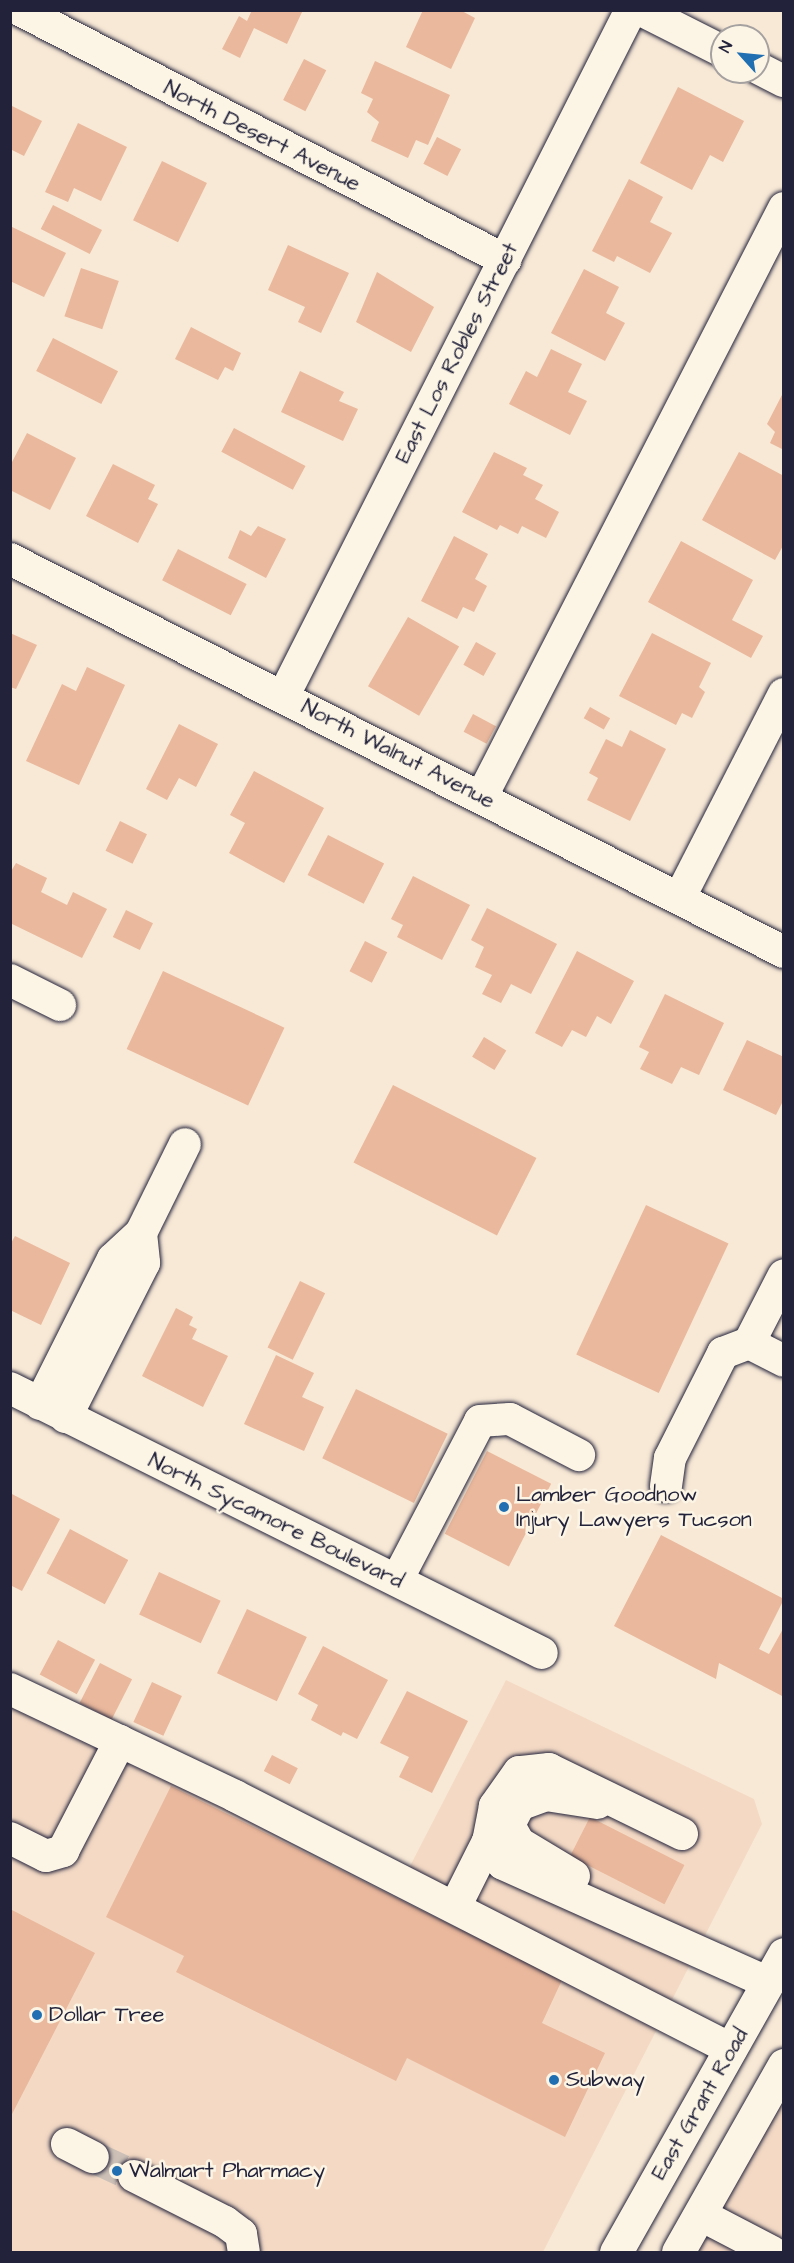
<!DOCTYPE html>
<html>
<head>
<meta charset="utf-8">
<style>
  body { margin:0 }
  #map { position:relative; width:794px; height:2263px; overflow:hidden; background:#f8e9d6; font-family:"Architects Daughter",sans-serif }
  div>[style] { position:absolute }
  [style*='--x'] { left:calc(var(--x)*1px); top:calc(var(--y)*1px); width:calc(var(--w)*1px); rotate:calc(var(--a)*1deg) }
  .built>* { inset:0; background:#f4dac5 }
  .building>* { inset:0; background:#eab89c; transform-origin:0 0 }
  .minor-tunnel>* { height:32px; margin-top:-16px; transform-origin:0; background:repeating-linear-gradient(90deg,#cdc1b7 0 32px,transparent 0 48px) }
  .roads { filter:drop-shadow(0 0 2px #22223b) drop-shadow(0 0 2px #22223b) }
  .minor>* { height:32px; margin:-16px; padding:0 16px; transform-origin:16px; border-radius:16px; background:#fcf5e5 }
  .major>* { height:33px; margin:-16.5px; padding:0 16.5px; transform-origin:16.5px; border-radius:16.5px; background:#fcf5e5 }
  .dots>* { width:16px; height:16px; translate:-50% -50%; box-sizing:border-box; border:3px solid #fcf5e5; border-radius:50% }
  span { translate:-50% -50%; white-space:nowrap; text-align:center; line-height:1.15; -webkit-text-stroke:5px #fcf5e5; paint-order:stroke }
  .street-label { font-size:22px; color:#22223b }
  .poi-label { font-size:22px; color:#22223b }
  .left { translate:0 -50%; text-align:left }
  .frame { position:absolute; inset:0; border:12px solid #22223b; pointer-events:none }
  .north { position:absolute; left:710px; top:24px; width:60px; height:60px; box-sizing:border-box; background:#fcf5e5; border:2px solid #a5a1a1; border-radius:50%; rotate:297deg; font-size:16px; font-weight:700; line-height:24px; text-align:center; color:#22223b }
  .north::after { content:''; display:block; margin:auto; width:21px; height:27px; background:#1f6fb2; clip-path:polygon(50% 0,100% 100%,50% 72%,0 100%) }
</style>
</head>
<body>
<div id="map">
  <div class="built">
    <div style="clip-path:polygon(10px 1678px,409px 1868px,506px 1680px,754px 1799px,762px 1824px,543px 2252px,11px 2252px)"></div>
    <div style="clip-path:polygon(783px 2061px,783px 2252px,688px 2252px)"></div>
  </div>
  <div class="building">
    <div style="clip-path:polygon(252px 10px,303px 10px,287px 44px,254px 28px,240px 58px,222px 49px,239px 16px,247px 21px)"></div>
    <div style="clip-path:polygon(423px 10px,460px 10px,475px 18px,451px 69px,406px 47px)"></div>
    <div style="left:304px;top:59px;width:25px;height:46px;rotate:27deg"></div>
    <div style="clip-path:polygon(375px 61px,450px 95px,428px 145px,416px 140px,408px 158px,371px 141px,379px 122px,367px 112px,373px 99px,361px 93px)"></div>
    <div style="clip-path:polygon(678px 87px,744px 121px,723px 162px,710px 155px,692px 190px,640px 163px)"></div>
    <div style="clip-path:polygon(10px 105px,42px 121px,24px 156px,10px 149px)"></div>
    <div style="clip-path:polygon(78px 123px,127px 147px,101px 201px,74px 188px,68px 202px,45px 192px)"></div>
    <div style="left:437px;top:137px;width:27px;height:30px;rotate:27deg"></div>
    <div style="left:162px;top:161px;width:50px;height:66px;rotate:26deg"></div>
    <div style="clip-path:polygon(629px 179px,663px 197px,650px 222px,672px 233px,650px 273px,617px 256px,614px 262px,592px 251px)"></div>
    <div style="left:53px;top:205px;width:55px;height:27px;rotate:27deg"></div>
    <div style="clip-path:polygon(10px 226px,66px 253px,44px 297px,10px 281px)"></div>
    <div style="clip-path:polygon(288px 245px,349px 273px,321px 333px,298px 322px,305px 307px,268px 290px)"></div>
    <div style="left:81px;top:268px;width:40px;height:51px;rotate:19deg"></div>
    <div style="clip-path:polygon(584px 269px,619px 287px,606px 313px,625px 323px,605px 361px,551px 333px)"></div>
    <div style="clip-path:polygon(377px 272px,434px 307px,411px 352px,356px 322px)"></div>
    <div style="clip-path:polygon(191px 327px,241px 353px,233px 371px,225px 367px,218px 380px,175px 359px)"></div>
    <div style="left:53px;top:338px;width:73px;height:37px;rotate:27deg"></div>
    <div style="clip-path:polygon(551px 349px,582px 364px,568px 392px,587px 401px,570px 435px,509px 404px,526px 371px,537px 377px)"></div>
    <div style="clip-path:polygon(300px 371px,344px 392px,339px 401px,358px 409px,343px 441px,281px 412px)"></div>
    <div style="clip-path:polygon(784px 391px,784px 450px,770px 443px,775px 432px,767px 424px)"></div>
    <div style="left:234px;top:428px;width:81px;height:27px;rotate:28deg"></div>
    <div style="clip-path:polygon(27px 433px,76px 458px,50px 510px,10px 490px,10px 466px)"></div>
    <div style="clip-path:polygon(494px 452px,527px 468px,523px 475px,543px 485px,535px 499px,559px 512px,546px 538px,522px 526px,518px 534px,500px 525px,497px 530px,462px 512px)"></div>
    <div style="clip-path:polygon(739px 452px,784px 476px,784px 544px,775px 560px,702px 520px)"></div>
    <div style="clip-path:polygon(113px 464px,155px 485px,148px 499px,158px 504px,138px 543px,86px 516px)"></div>
    <div style="clip-path:polygon(258px 526px,286px 539px,266px 578px,228px 558px,240px 530px,251px 536px)"></div>
    <div style="clip-path:polygon(454px 536px,488px 554px,475px 579px,487px 586px,474px 612px,463px 607px,457px 619px,421px 601px)"></div>
    <div style="clip-path:polygon(681px 541px,753px 580px,732px 620px,763px 636px,751px 658px,648px 602px)"></div>
    <div style="left:178px;top:549px;width:77px;height:35px;rotate:27deg"></div>
    <div style="left:408px;top:617px;width:59px;height:80px;rotate:30deg"></div>
    <div style="clip-path:polygon(10px 633px,37px 645px,16px 689px,10px 687px)"></div>
    <div style="clip-path:polygon(652px 633px,711px 663px,699px 687px,705px 692px,692px 718px,682px 713px,676px 725px,619px 696px)"></div>
    <div style="left:476px;top:642px;width:23px;height:26px;rotate:29deg"></div>
    <div style="clip-path:polygon(87px 667px,125px 685px,79px 785px,26px 761px,62px 684px,76px 691px)"></div>
    <div style="left:590px;top:707px;width:23px;height:13px;rotate:29deg"></div>
    <div style="left:473px;top:714px;width:26px;height:20px;rotate:28deg"></div>
    <div style="clip-path:polygon(179px 724px,218px 744px,196px 787px,179px 778px,167px 800px,146px 789px)"></div>
    <div style="clip-path:polygon(630px 730px,666px 749px,630px 821px,587px 800px,598px 778px,589px 773px,606px 739px,622px 747px)"></div>
    <div style="clip-path:polygon(254px 771px,324px 808px,284px 883px,229px 853px,245px 823px,230px 815px)"></div>
    <div style="left:120px;top:821px;width:30px;height:33px;rotate:26deg"></div>
    <div style="left:328px;top:835px;width:63px;height:45px;rotate:27deg"></div>
    <div style="clip-path:polygon(16px 863px,47px 878px,41px 892px,67px 905px,73px 892px,107px 909px,82px 958px,10px 923px,10px 873px)"></div>
    <div style="clip-path:polygon(413px 876px,470px 905px,442px 960px,397px 937px,403px 925px,391px 919px)"></div>
    <div style="clip-path:polygon(487px 908px,557px 944px,531px 994px,511px 984px,501px 1003px,482px 994px,492px 975px,475px 967px,484px 947px,471px 940px)"></div>
    <div style="left:126px;top:910px;width:30px;height:30px;rotate:26deg"></div>
    <div style="left:365px;top:941px;width:25px;height:34px;rotate:27deg"></div>
    <div style="clip-path:polygon(577px 951px,634px 981px,611px 1024px,597px 1016px,586px 1037px,572px 1030px,562px 1047px,535px 1033px)"></div>
    <div style="left:163px;top:971px;width:134px;height:86px;rotate:25deg"></div>
    <div style="clip-path:polygon(665px 994px,724px 1023px,699px 1075px,681px 1067px,672px 1084px,640px 1069px,649px 1052px,639px 1047px)"></div>
    <div style="left:484px;top:1037px;width:26px;height:23px;rotate:31deg"></div>
    <div style="clip-path:polygon(747px 1040px,784px 1057px,784px 1099px,776px 1115px,723px 1090px)"></div>
    <div style="left:393px;top:1085px;width:161px;height:87px;rotate:27deg"></div>
    <div style="left:646px;top:1205px;width:91px;height:165px;rotate:25deg"></div>
    <div style="clip-path:polygon(15px 1236px,70px 1263px,41px 1325px,10px 1310px,10px 1245px)"></div>
    <div style="left:300px;top:1281px;width:28px;height:74px;rotate:26deg"></div>
    <div style="clip-path:polygon(176px 1308px,193px 1317px,189px 1325px,197px 1329px,192px 1339px,228px 1356px,203px 1407px,142px 1376px)"></div>
    <div style="clip-path:polygon(276px 1355px,314px 1373px,302px 1397px,324px 1407px,304px 1451px,244px 1424px)"></div>
    <div style="left:356px;top:1389px;width:102px;height:77px;rotate:26deg"></div>
    <div style="left:487px;top:1451px;width:72px;height:93px;rotate:27deg"></div>
    <div style="clip-path:polygon(10px 1493px,60px 1519px,22px 1591px,10px 1585px)"></div>
    <div style="left:70px;top:1529px;width:66px;height:50px;rotate:28deg"></div>
    <div style="clip-path:polygon(661px 1535px,784px 1599px,759px 1649px,769px 1654px,784px 1627px,784px 1697px,719px 1663px,716px 1679px,614px 1626px)"></div>
    <div style="left:159px;top:1572px;width:68px;height:47px;rotate:25deg"></div>
    <div style="left:247px;top:1609px;width:66px;height:71px;rotate:25deg"></div>
    <div style="left:58px;top:1640px;width:42px;height:39px;rotate:28deg"></div>
    <div style="clip-path:polygon(323px 1646px,388px 1680px,357px 1739px,343px 1732px,341px 1736px,311px 1720px,318px 1705px,298px 1694px)"></div>
    <div style="left:100px;top:1663px;width:36px;height:45px;rotate:27deg"></div>
    <div style="left:152px;top:1682px;width:33px;height:44px;rotate:25deg"></div>
    <div style="clip-path:polygon(407px 1691px,468px 1721px,432px 1793px,399px 1777px,409px 1757px,380px 1743px)"></div>
    <div style="left:272px;top:1755px;width:29px;height:18px;rotate:27deg"></div>
    <div style="clip-path:polygon(171px 1786px,562px 1980px,542px 2023px,605px 2053px,565px 2137px,407px 2058px,396px 2081px,176px 1972px,184px 1956px,106px 1917px)"></div>
    <div style="left:590px;top:1817px;width:106px;height:44px;rotate:27deg"></div>
    <div style="clip-path:polygon(10px 1909px,95px 1953px,10px 2118px)"></div>
    <div style="left:97px;top:2149px;width:45px;height:21px;rotate:24deg"></div>
  </div>
  <div class="minor-tunnel">
    <div style="--x:93;--y:2157;--w:45;--a:24.9"></div>
  </div>
  <div class="roads">
    <div class="minor">
      <div style="--x:20;--y:10;--w:546;--a:27.27"></div>
      <div style="--x:641;--y:10;--w:91;--a:26.8"></div>
      <div style="--x:758;--y:68;--w:29;--a:27"></div>
      <div style="--x:10;--y:559;--w:868;--a:26.92"></div>
      <div style="--x:283;--y:697;--w:770;--a:-63.14"></div>
      <div style="--x:482;--y:796;--w:661;--a:-62.81"></div>
      <div style="--x:680;--y:897;--w:228;--a:-62.9"></div>
      <div style="--x:10;--y:980;--w:56;--a:26.6"></div>
      <div style="--x:141;--y:1233;--w:99;--a:-63.7"></div>
      <div style="--x:749;--y:1343;--w:39;--a:27"></div>
      <div style="--x:10;--y:1388;--w:594;--a:26.48"></div>
      <div style="--x:40;--y:1404;--w:162;--a:-63.3"></div>
      <div style="--x:113;--y:1259;--w:38;--a:-43"></div>
      <div style="--x:141;--y:1233;--w:30;--a:84"></div>
      <div style="--x:144;--y:1263;--w:173;--a:116.9"></div>
      <div style="--x:666;--y:1486;--w:28;--a:-82"></div>
      <div style="--x:670;--y:1458;--w:118;--a:-63.2"></div>
      <div style="--x:723;--y:1353;--w:28;--a:-21"></div>
      <div style="--x:749;--y:1343;--w:76;--a:-62.8"></div>
      <div style="--x:397;--y:1580;--w:179;--a:-62.4"></div>
      <div style="--x:480;--y:1421;--w:30;--a:-4"></div>
      <div style="--x:510;--y:1419;--w:78;--a:27.6"></div>
      <div style="--x:10;--y:1689;--w:249;--a:25.4"></div>
      <div style="--x:235;--y:1796;--w:557;--a:27.03"></div>
      <div style="--x:682;--y:1834;--w:148;--a:-154"></div>
      <div style="--x:549;--y:1769;--w:30;--a:174"></div>
      <div style="--x:519;--y:1772;--w:42;--a:125.2"></div>
      <div style="--x:495;--y:1806;--w:36;--a:101"></div>
      <div style="--x:488;--y:1841;--w:27;--a:57"></div>
      <div style="--x:503;--y:1864;--w:291;--a:24.1"></div>
      <div style="--x:10;--y:1838;--w:40;--a:26.6"></div>
      <div style="--x:46;--y:1856;--w:18;--a:-16"></div>
      <div style="--x:63;--y:1851;--w:124;--a:-62.6"></div>
      <div style="--x:574;--y:1876;--w:64;--a:-149"></div>
      <div style="--x:519;--y:1843;--w:21;--a:-119"></div>
      <div style="--x:509;--y:1825;--w:22;--a:-63"></div>
      <div style="--x:519;--y:1805;--w:29;--a:-20"></div>
      <div style="--x:546;--y:1795;--w:52;--a:8.9"></div>
      <div style="--x:455;--y:1907;--w:74;--a:-63.4"></div>
      <div style="--x:67;--y:2144;--w:29;--a:27"></div>
      <div style="--x:134;--y:2176;--w:102;--a:26.8"></div>
      <div style="--x:225;--y:2222;--w:20;--a:37"></div>
      <div style="--x:241;--y:2234;--w:18;--a:81"></div>
      <div style="--x:701;--y:2215;--w:80;--a:27.5"></div>
    </div>
    <div class="major">
      <div style="--x:616;--y:2252;--w:342;--a:-60.6"></div>
      <div style="--x:678;--y:2252;--w:215;--a:-60.5"></div>
    </div>
  </div>
  <div class="dots">
    <div style="left:504px;top:1507px;background:#1f6fb2"></div>
    <div style="left:37px;top:2015px;background:#1f6fb2"></div>
    <div style="left:554px;top:2080px;background:#1f6fb2"></div>
    <div style="left:117px;top:2171px;background:#1f6fb2"></div>
  </div>
  <div class="street-label">
    <span style="left:262px;top:136px;rotate:27deg">North Desert Avenue</span>
    <span style="left:457px;top:353px;rotate:-63deg">East Los Robles Street</span>
    <span style="left:398px;top:754px;rotate:27deg">North Walnut Avenue</span>
    <span style="left:276px;top:1521px;rotate:26deg">North Sycamore Boulevard</span>
    <span style="left:700px;top:2104px;rotate:-60deg">East Grant Road</span>
  </div>
  <div class="poi-label">
    <span class="left" style="left:516px;top:1507px">Lamber Goodnow<br>Injury Lawyers Tucson</span>
    <span class="left" style="left:49px;top:2015px">Dollar Tree</span>
    <span class="left" style="left:566px;top:2080px">Subway</span>
    <span class="left" style="left:129px;top:2171px">Walmart Pharmacy</span>
  </div>
  <div class="frame"></div>
  <div class="north">N</div>
</div>
</body>
</html>
